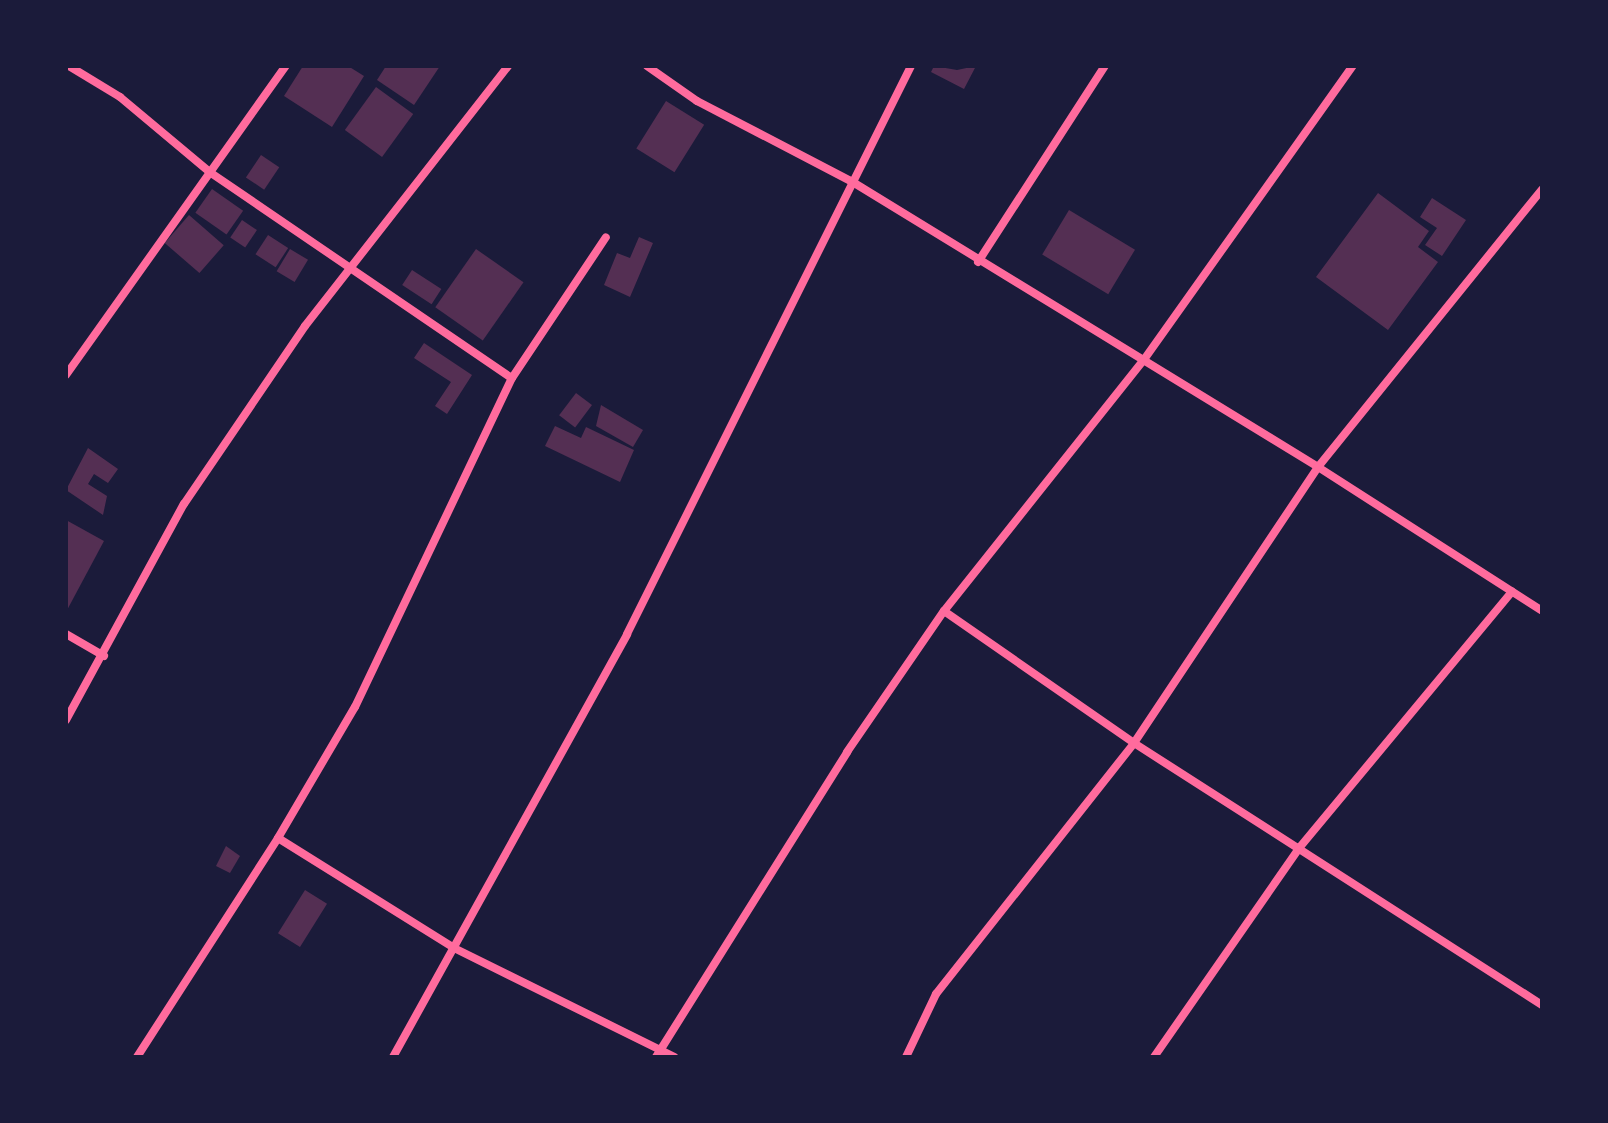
<!DOCTYPE html>
<html>
<head>
<meta charset="utf-8">
<style>
  body { margin:0 }
  #map { position:relative; width:1608px; height:1123px; overflow:hidden; background:#1b1b3a; font-family:Mulish,sans-serif }
  div>[style] { position:absolute }
  [style*='--x'] { left:calc(var(--x)*1px); top:calc(var(--y)*1px); width:calc(var(--w)*1px); rotate:calc(var(--a)*1deg) }
  .building>* { inset:0; background:#542f53; transform-origin:0 0 }
  .minor>* { height:8px; margin:-4px; padding:0 4px; transform-origin:4px; border-radius:4px; background:#ff6b9d }
  span { translate:-50% -50%; white-space:nowrap; text-align:center; line-height:1.15; -webkit-text-stroke:8px #1b1b3a; paint-order:stroke }
  .frame { position:absolute; inset:0; border:68px solid #1b1b3a; pointer-events:none }
</style>
</head>
<body>
<div id="map">
  <div class="building">
    <div style="clip-path:polygon(303px 66px,348px 66px,364px 76px,332px 127px,284px 96px)"></div>
    <div style="clip-path:polygon(386px 66px,440px 66px,414px 105px,377px 80px)"></div>
    <div style="clip-path:polygon(934px 66px,957px 70px,976px 66px,964px 89px,931px 72px)"></div>
    <div style="left:376px;top:87px;width:46px;height:53px;rotate:36deg"></div>
    <div style="left:666px;top:101px;width:45px;height:56px;rotate:32deg"></div>
    <div style="left:261px;top:155px;width:22px;height:27px;rotate:34deg"></div>
    <div style="left:212px;top:189px;width:38px;height:29px;rotate:35deg"></div>
    <div style="clip-path:polygon(1378px 193px,1429px 231px,1418px 247px,1438px 262px,1388px 330px,1316px 277px)"></div>
    <div style="clip-path:polygon(1432px 198px,1466px 220px,1442px 256px,1425px 245px,1437px 228px,1420px 217px)"></div>
    <div style="left:1069px;top:210px;width:77px;height:52px;rotate:31deg"></div>
    <div style="left:189px;top:215px;width:46px;height:37px;rotate:41deg"></div>
    <div style="left:242px;top:220px;width:18px;height:21px;rotate:34deg"></div>
    <div style="left:268px;top:235px;width:24px;height:23px;rotate:33deg"></div>
    <div style="clip-path:polygon(639px 237px,653px 243px,630px 297px,604px 285px,617px 253px,630px 258px)"></div>
    <div style="left:290px;top:249px;width:21px;height:26px;rotate:31deg"></div>
    <div style="left:476px;top:249px;width:58px;height:71px;rotate:35deg"></div>
    <div style="left:412px;top:270px;width:35px;height:18px;rotate:33deg"></div>
    <div style="clip-path:polygon(424px 343px,472px 375px,447px 414px,435px 406px,451px 382px,414px 358px)"></div>
    <div style="left:576px;top:393px;width:20px;height:28px;rotate:37deg"></div>
    <div style="clip-path:polygon(601px 405px,643px 430px,633px 447px,596px 426px)"></div>
    <div style="clip-path:polygon(555px 426px,581px 438px,586px 427px,634px 450px,620px 482px,545px 446px)"></div>
    <div style="clip-path:polygon(88px 448px,118px 469px,108px 483px,94px 474px,88px 484px,107px 496px,103px 515px,66px 490px)"></div>
    <div style="clip-path:polygon(66px 520px,104px 541px,66px 612px)"></div>
    <div style="clip-path:polygon(226px 846px,240px 856px,230px 873px,216px 866px)"></div>
    <div style="left:305px;top:890px;width:26px;height:51px;rotate:32deg"></div>
  </div>
  <div class="minor">
    <div style="--x:69;--y:66;--w:60;--a:31.3"></div>
    <div style="--x:120;--y:97;--w:119;--a:39.9"></div>
    <div style="--x:211;--y:173;--w:364;--a:34.3"></div>
    <div style="--x:647;--y:66;--w:61;--a:35"></div>
    <div style="--x:697;--y:101;--w:174;--a:27.5"></div>
    <div style="--x:851;--y:181;--w:548;--a:31.48"></div>
    <div style="--x:1318;--y:467;--w:266;--a:32.7"></div>
    <div style="--x:978;--y:262;--w:234;--a:-57.1"></div>
    <div style="--x:66;--y:375;--w:379;--a:-54.6"></div>
    <div style="--x:944;--y:611;--w:231;--a:34.8"></div>
    <div style="--x:1134;--y:743;--w:485;--a:32.7"></div>
    <div style="--x:66;--y:634;--w:44;--a:30.1"></div>
    <div style="--x:66;--y:720;--w:246;--a:-61.4"></div>
    <div style="--x:184;--y:504;--w:215;--a:-55.8"></div>
    <div style="--x:305;--y:326;--w:330;--a:-52"></div>
    <div style="--x:278;--y:838;--w:208;--a:32"></div>
    <div style="--x:454;--y:948;--w:246;--a:26.3"></div>
    <div style="--x:137;--y:1057;--w:260;--a:-57.2"></div>
    <div style="--x:278;--y:838;--w:152;--a:-59.6"></div>
    <div style="--x:355;--y:707;--w:365;--a:-64.5"></div>
    <div style="--x:512;--y:378;--w:169;--a:-56.3"></div>
    <div style="--x:393;--y:1057;--w:483;--a:-61"></div>
    <div style="--x:627;--y:634;--w:635;--a:-63.43"></div>
    <div style="--x:656;--y:1057;--w:360;--a:-57.9"></div>
    <div style="--x:847;--y:752;--w:171;--a:-55.5"></div>
    <div style="--x:944;--y:611;--w:320;--a:-51.5"></div>
    <div style="--x:1143;--y:361;--w:362;--a:-54.6"></div>
    <div style="--x:906;--y:1057;--w:70;--a:-64.5"></div>
    <div style="--x:936;--y:994;--w:320;--a:-51.7"></div>
    <div style="--x:1134;--y:743;--w:332;--a:-56.3"></div>
    <div style="--x:1318;--y:467;--w:357;--a:-51.1"></div>
    <div style="--x:1154;--y:1057;--w:256;--a:-55.2"></div>
    <div style="--x:1300;--y:847;--w:332;--a:-50.3"></div>
  </div>
  <div class="frame"></div>
</div>
</body>
</html>
